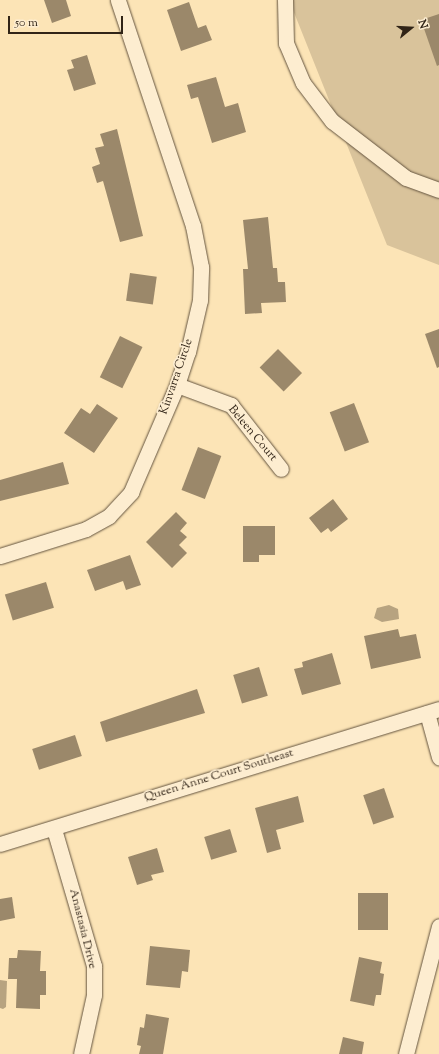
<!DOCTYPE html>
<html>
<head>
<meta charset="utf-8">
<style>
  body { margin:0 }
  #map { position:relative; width:439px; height:1054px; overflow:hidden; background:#fce4b6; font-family:"Sorts Mill Goudy",serif }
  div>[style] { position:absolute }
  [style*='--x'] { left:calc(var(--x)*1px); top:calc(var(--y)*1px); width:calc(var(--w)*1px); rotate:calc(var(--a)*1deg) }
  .green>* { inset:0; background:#d9c39b }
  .water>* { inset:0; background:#b7a380 }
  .building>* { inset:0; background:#9b886a; transform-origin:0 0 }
  .roads { filter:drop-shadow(0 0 1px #64543f) drop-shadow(0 0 1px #64543f) }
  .street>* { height:15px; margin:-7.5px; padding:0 7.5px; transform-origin:7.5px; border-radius:7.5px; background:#fdedd0 }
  span { translate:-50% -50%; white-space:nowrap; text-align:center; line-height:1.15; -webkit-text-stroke:3.5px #fdedd0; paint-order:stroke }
  .street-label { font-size:12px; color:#312417 }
  .north { position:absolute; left:391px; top:8px; width:40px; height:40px; -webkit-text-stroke:3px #fdedd0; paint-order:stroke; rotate:72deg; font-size:11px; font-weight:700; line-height:16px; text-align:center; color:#312417 }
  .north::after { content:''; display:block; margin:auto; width:14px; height:18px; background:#312417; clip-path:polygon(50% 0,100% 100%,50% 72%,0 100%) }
  .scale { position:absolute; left:8px; top:16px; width:115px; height:18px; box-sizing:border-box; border:2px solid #312417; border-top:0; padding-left:5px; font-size:12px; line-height:14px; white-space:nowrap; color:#312417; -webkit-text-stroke:3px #fdedd0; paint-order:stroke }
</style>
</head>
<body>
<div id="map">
  <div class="green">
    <div style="clip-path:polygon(289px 0,439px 0,439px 265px,387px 245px)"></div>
  </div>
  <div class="water">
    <div style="clip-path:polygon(389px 605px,398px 609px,399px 619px,382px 622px,374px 618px,377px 608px)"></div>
    <div style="clip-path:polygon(0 980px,7px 981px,6px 1007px,3px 1009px,0 1008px)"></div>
  </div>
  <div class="building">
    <div style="clip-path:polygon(44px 0,66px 0,71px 16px,52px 23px)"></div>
    <div style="clip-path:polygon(189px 2px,198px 28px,206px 25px,212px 40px,181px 51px,167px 10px)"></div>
    <div style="clip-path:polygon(439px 14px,439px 65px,437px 66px,421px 20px)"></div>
    <div style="clip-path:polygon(87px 55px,96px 84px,74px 91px,67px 70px,74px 68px,71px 60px)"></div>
    <div style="clip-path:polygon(216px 77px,225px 107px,238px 103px,246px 132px,212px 143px,198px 97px,191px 99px,187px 85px)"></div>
    <div style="clip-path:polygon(117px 129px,143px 236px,120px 242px,103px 181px,97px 183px,92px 167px,100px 164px,95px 148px,104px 146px,100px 134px)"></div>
    <div style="clip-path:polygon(268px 217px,273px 268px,277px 268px,278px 282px,285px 282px,286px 302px,261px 303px,262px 313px,245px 314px,243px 269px,248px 269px,243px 220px)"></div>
    <div style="left:130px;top:273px;width:27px;height:28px;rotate:8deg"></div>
    <div style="clip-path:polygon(439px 329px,439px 367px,437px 368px,425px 334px)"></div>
    <div style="left:120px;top:336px;width:25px;height:46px;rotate:26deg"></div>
    <div style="left:278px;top:349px;width:34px;height:26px;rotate:45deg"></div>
    <div style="left:354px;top:403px;width:42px;height:26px;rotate:69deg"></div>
    <div style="clip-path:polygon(97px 404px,118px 418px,94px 453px,64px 433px,81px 408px,90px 414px)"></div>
    <div style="left:198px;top:447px;width:25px;height:46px;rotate:21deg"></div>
    <div style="clip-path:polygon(63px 462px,69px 484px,0 501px,0 480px)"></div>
    <div style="clip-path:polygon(333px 499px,348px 519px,331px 532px,328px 528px,321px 533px,309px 518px)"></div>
    <div style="clip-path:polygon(176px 512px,187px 523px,180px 531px,187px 537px,179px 545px,187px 553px,172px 568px,146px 542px)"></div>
    <div style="clip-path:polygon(243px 526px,275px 526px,275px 555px,259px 555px,259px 562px,243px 562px)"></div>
    <div style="clip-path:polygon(130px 555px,141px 585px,126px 590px,123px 581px,95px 591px,87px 570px)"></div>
    <div style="left:46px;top:582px;width:27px;height:43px;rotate:73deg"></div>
    <div style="clip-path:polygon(398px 629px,400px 637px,416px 634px,421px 658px,371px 669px,364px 636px)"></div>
    <div style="clip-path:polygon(332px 653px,341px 684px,302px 695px,294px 669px,303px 667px,302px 662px)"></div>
    <div style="left:259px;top:667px;width:30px;height:27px;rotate:73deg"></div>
    <div style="clip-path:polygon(197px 689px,205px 713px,106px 742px,100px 722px)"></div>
    <div style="left:75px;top:735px;width:22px;height:45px;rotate:72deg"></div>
    <div style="left:384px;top:788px;width:31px;height:22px;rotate:71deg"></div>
    <div style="clip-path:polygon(298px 796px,304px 822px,276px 830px,281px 849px,267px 853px,255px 808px)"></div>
    <div style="left:230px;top:829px;width:24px;height:27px;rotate:73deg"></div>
    <div style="clip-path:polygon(157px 848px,164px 872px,151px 875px,153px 880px,137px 885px,128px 857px)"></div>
    <div style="left:358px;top:893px;width:30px;height:37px"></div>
    <div style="clip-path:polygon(12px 897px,15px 918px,0 921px,0 899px)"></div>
    <div style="clip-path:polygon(150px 946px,190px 950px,188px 972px,182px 971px,180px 988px,146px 985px)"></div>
    <div style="clip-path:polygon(18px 950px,41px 951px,40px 971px,46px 971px,46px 995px,40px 995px,40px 1009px,16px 1008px,17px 979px,8px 979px,9px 958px,17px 958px)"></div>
    <div style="clip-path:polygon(359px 957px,382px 962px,380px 973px,384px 974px,381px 995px,376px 995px,374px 1006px,350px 1001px)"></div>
    <div style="clip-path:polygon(146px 1014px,169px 1018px,163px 1054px,139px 1054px,141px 1046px,137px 1045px,140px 1027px,144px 1028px)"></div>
    <div style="clip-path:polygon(343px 1037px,364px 1042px,362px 1054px,339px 1054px)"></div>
  </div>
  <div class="roads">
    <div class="street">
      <div style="--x:285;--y:0;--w:43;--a:88.7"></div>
      <div style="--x:286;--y:43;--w:43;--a:67"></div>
      <div style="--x:303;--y:83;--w:48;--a:52.7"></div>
      <div style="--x:332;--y:121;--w:93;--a:37.6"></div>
      <div style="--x:406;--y:178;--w:35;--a:20"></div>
      <div style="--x:177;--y:385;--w:58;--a:20.3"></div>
      <div style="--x:231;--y:405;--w:81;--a:52"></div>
      <div style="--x:0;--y:556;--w:90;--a:-17.4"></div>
      <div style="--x:86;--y:529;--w:26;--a:-29"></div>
      <div style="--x:109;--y:516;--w:33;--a:-47"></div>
      <div style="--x:131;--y:492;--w:116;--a:-66.7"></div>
      <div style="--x:177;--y:385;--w:35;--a:-72"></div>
      <div style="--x:188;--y:352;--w:53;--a:-77"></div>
      <div style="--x:200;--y:300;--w:33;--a:-88"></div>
      <div style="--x:201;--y:267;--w:42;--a:-101"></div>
      <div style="--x:193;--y:226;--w:238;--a:-108.4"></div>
      <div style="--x:427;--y:713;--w:46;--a:74.7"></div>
      <div style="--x:54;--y:829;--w:143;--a:73.7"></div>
      <div style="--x:94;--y:966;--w:29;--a:90"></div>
      <div style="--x:94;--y:995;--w:60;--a:102.4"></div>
      <div style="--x:0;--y:844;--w:459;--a:-17.1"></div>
      <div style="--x:406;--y:1054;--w:132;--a:-75.5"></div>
    </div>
  </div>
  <div class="street-label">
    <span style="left:177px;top:377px;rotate:-71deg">Kinvarra Circle</span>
    <span style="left:252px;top:434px;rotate:50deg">Beleen Court</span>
    <span style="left:219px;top:776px;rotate:-17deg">Queen Anne Court Southeast</span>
    <span style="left:82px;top:929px;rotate:76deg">Anastasia Drive</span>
  </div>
  <div class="north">N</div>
  <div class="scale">50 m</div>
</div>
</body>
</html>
